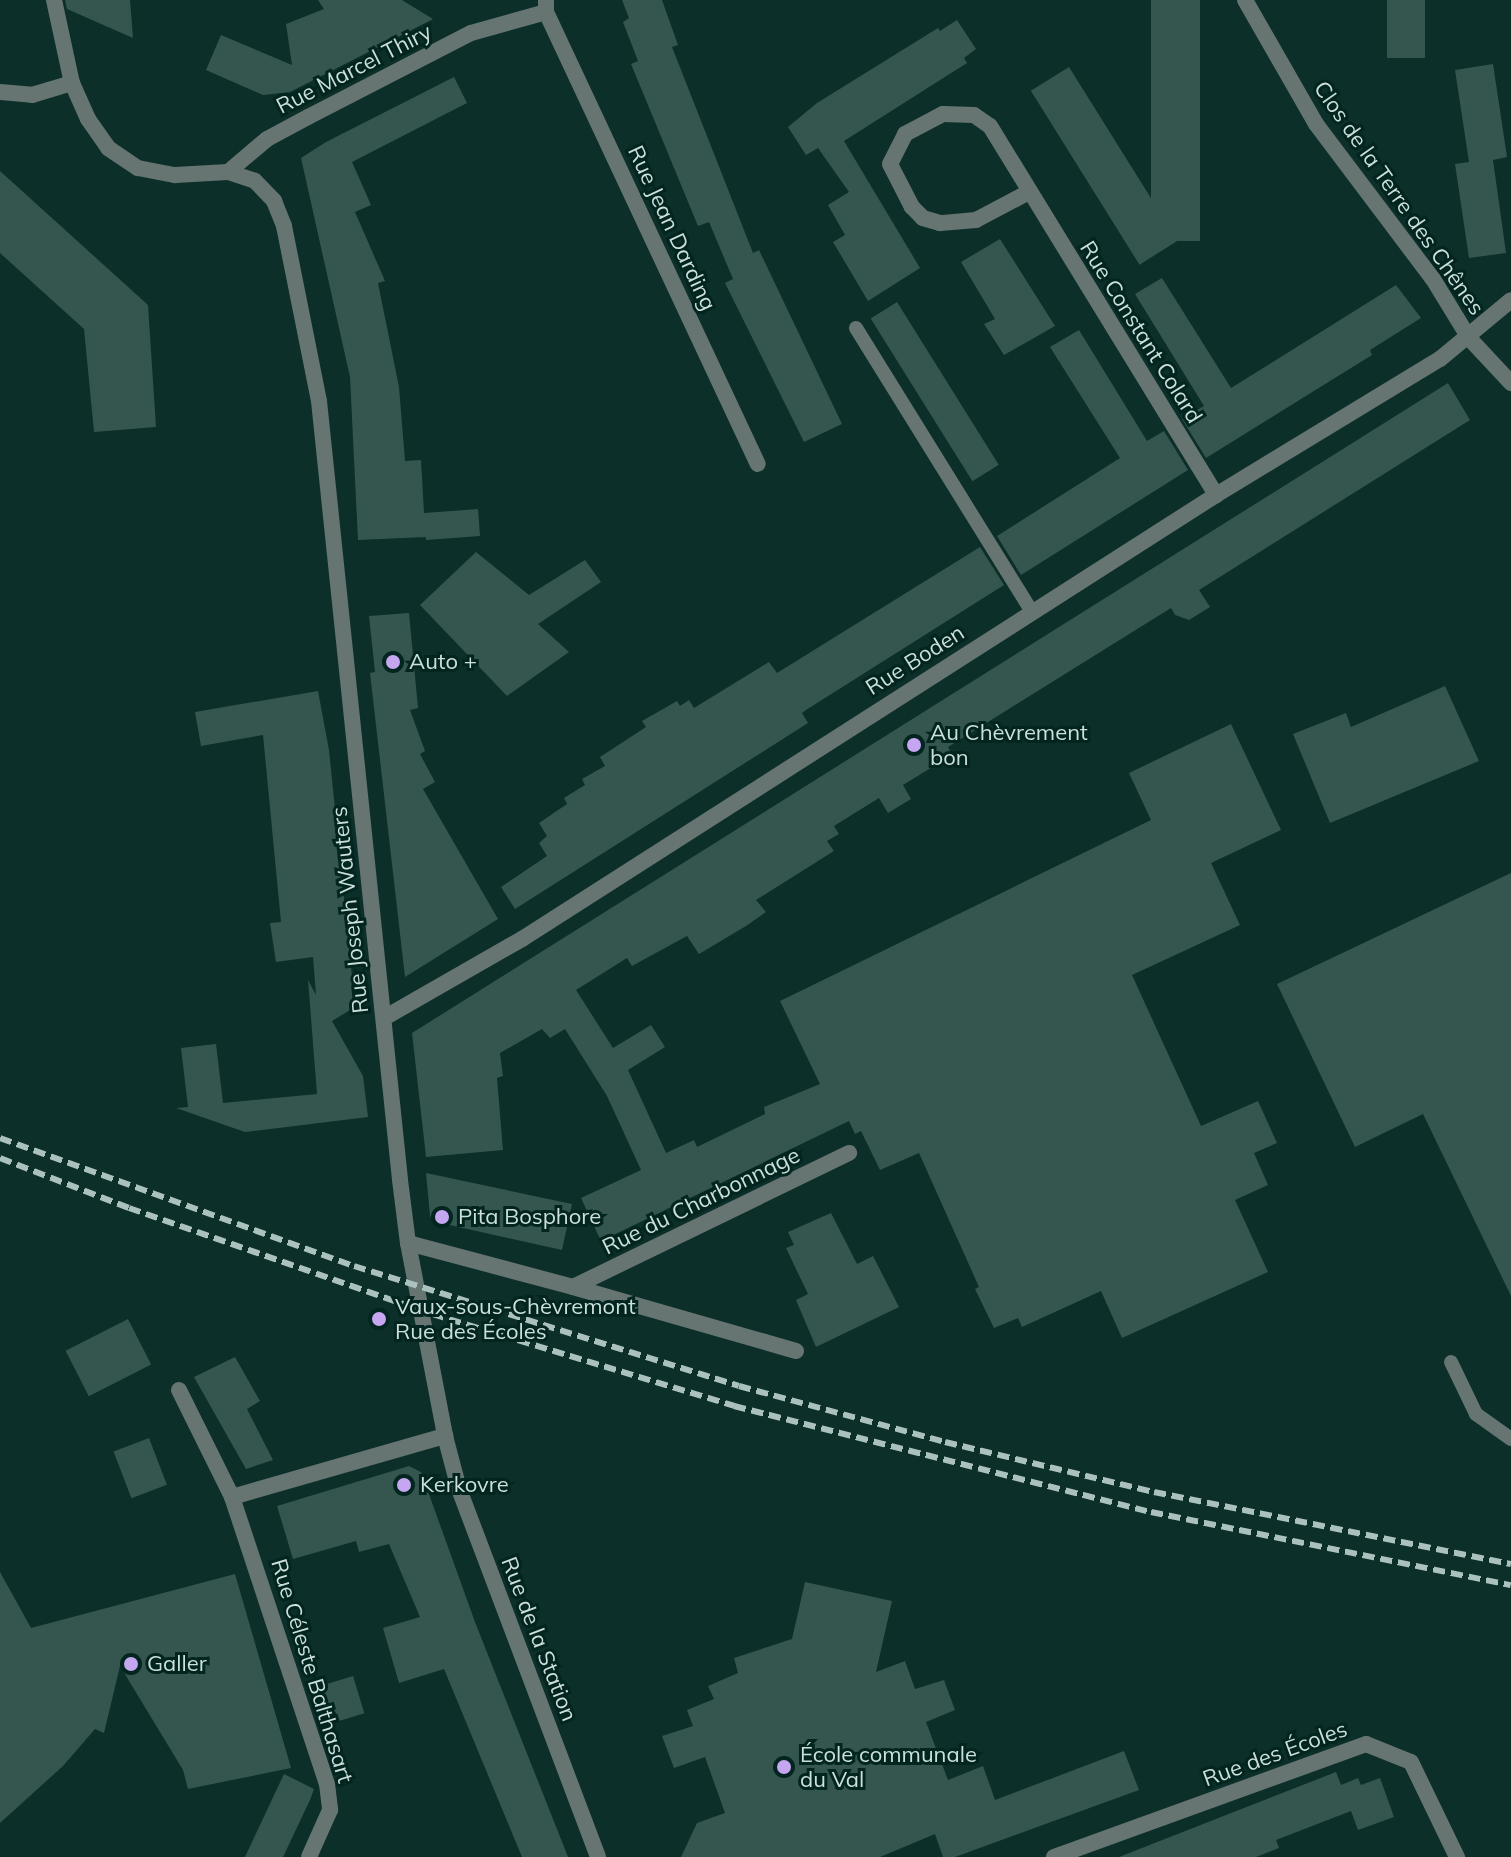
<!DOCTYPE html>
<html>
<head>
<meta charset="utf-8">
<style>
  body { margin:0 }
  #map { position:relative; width:1511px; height:1857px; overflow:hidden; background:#0c2f29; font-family:Mulish,sans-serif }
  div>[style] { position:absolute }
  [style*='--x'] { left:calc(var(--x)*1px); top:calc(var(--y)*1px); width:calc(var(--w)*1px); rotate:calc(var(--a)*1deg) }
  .building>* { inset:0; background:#34564f; transform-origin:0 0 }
  .lane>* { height:14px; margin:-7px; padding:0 7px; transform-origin:7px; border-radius:7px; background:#667571 }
  .street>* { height:16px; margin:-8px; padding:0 8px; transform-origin:8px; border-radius:8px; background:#667571 }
  .rail>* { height:6px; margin-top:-3px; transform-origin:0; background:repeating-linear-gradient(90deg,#abc1bd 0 12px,transparent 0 18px) }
  .dots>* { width:22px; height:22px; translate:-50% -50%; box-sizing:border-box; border:4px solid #022520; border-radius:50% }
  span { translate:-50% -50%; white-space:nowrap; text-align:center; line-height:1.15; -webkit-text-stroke:6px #022520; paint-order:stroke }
  .street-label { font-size:22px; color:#ccdfdb }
  .poi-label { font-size:22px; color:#ccdfdb }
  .left { translate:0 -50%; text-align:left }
</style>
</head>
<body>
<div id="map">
  <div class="building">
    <div style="clip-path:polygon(65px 0,130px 0,133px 38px,67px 9px)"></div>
    <div style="clip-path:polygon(318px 0,402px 0,433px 19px,290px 92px,263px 95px,206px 70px,221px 35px,292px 65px,286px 24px,324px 9px)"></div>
    <div style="clip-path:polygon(622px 0,662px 0,678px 45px,672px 47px,753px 253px,759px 250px,842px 424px,804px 442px,725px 283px,733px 279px,709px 222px,698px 226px,631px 64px,638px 61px,623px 22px,629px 18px)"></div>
    <div style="left:1151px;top:0;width:49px;height:241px"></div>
    <div style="left:1387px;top:0;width:38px;height:58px"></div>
    <div style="clip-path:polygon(957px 20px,976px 49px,964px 58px,967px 63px,844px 141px,920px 268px,868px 301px,833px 242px,845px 235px,828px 205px,849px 192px,818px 148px,806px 155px,788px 127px,817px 103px,938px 28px,940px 31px)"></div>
    <div style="clip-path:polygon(1493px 64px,1507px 157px,1493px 160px,1506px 253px,1469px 258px,1455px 164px,1469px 162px,1455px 70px)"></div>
    <div style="left:1069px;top:67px;width:205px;height:45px;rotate:58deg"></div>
    <div style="clip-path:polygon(454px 77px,467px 103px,352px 162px,371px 205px,355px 212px,385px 281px,378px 283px,399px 387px,405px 461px,421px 460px,424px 513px,478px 509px,480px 536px,426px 540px,425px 519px,426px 537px,358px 540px,350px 377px,301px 158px,326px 142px)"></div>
    <div style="clip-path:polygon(0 171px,148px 305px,156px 427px,94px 432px,84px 329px,0 253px)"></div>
    <div style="clip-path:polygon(1000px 239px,1055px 326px,1004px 355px,984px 324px,995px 319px,961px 262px)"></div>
    <div style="clip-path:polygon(1162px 278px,1231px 388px,1396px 285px,1421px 318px,1370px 350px,1372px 355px,1206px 458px,1182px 419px,1204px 406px,1135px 294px)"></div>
    <div style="left:897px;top:302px;width:192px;height:31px;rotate:58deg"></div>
    <div style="clip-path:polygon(1079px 330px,1147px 441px,1164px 431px,1188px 470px,1021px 575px,997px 536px,1120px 458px,1050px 347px)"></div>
    <div style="clip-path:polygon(1448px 383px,1470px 420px,1199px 590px,1210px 607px,1189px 620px,1175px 615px,1171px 608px,948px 747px,952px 755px,903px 785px,911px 799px,888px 813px,879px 798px,834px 826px,839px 834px,827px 841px,834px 851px,756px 900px,766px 912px,746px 926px,699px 954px,687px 936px,632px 966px,627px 958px,576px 990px,613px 1048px,651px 1025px,665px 1047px,628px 1070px,666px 1153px,694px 1140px,697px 1147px,765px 1114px,764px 1107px,820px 1084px,780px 1001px,1151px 820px,1129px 773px,1231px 724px,1281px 830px,1211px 863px,1240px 925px,1132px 975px,1201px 1126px,1258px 1101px,1277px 1143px,1254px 1153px,1268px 1185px,1235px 1200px,1268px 1272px,1122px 1338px,1101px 1291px,1022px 1327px,1018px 1318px,994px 1328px,975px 1289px,979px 1287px,919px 1153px,880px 1170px,861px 1131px,855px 1134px,849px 1121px,601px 1241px,581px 1198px,641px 1170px,607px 1096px,565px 1029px,550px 1038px,542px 1029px,500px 1053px,503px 1076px,497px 1078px,503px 1150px,426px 1157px,412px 1033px)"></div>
    <div style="clip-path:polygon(980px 547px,1004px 585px,806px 710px,802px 713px,808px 723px,515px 909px,501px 887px,547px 856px,539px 843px,547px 836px,539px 823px,567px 804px,564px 798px,585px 785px,582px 779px,605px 766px,600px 757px,646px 727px,642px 721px,677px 701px,680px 706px,689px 700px,694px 708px,769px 662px,777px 673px)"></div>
    <div style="clip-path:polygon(476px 552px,529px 595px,585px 560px,601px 582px,538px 624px,569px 652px,507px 696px,420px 605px)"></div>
    <div style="clip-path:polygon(409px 613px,418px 708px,410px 710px,425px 751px,420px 754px,435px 782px,423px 789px,498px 919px,405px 977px,370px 673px,375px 672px,369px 616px)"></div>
    <div style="clip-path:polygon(1445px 686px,1479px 761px,1330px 823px,1293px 734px,1346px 713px,1351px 727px)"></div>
    <div style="clip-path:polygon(318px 691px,329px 750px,355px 1007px,332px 1021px,363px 1076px,368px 1117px,245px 1132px,176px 1108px,188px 1107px,181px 1048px,216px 1044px,223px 1103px,317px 1094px,308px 980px,316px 995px,313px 957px,276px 962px,270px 923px,281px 922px,263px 735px,201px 746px,195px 712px)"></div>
    <div style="clip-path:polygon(1511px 873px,1511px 1296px,1423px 1114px,1355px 1147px,1277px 984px)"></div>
    <div style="clip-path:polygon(426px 1173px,572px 1204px,562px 1250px,436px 1222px,430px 1216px)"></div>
    <div style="clip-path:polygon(831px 1213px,857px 1264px,873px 1256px,899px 1307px,816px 1347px,796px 1300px,808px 1294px,786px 1248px,794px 1245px,788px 1232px)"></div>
    <div style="left:128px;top:1319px;width:51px;height:70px;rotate:63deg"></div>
    <div style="clip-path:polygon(235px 1357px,260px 1401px,247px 1409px,273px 1460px,246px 1469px,194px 1377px)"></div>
    <div style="left:149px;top:1438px;width:50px;height:38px;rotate:69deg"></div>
    <div style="clip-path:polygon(409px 1466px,421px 1472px,475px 1622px,568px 1857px,522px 1857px,444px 1669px,399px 1683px,383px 1628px,420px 1617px,389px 1544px,359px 1552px,356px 1541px,293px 1559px,277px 1506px)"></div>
    <div style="clip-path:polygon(0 1572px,31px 1628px,235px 1574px,291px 1768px,188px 1789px,183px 1770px,120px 1666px,104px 1733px,95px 1729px,63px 1766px,0 1823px)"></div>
    <div style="clip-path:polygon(805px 1582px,892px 1601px,876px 1672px,905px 1661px,915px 1689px,944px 1680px,955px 1710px,926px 1722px,948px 1780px,983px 1766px,995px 1800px,1124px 1751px,1139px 1790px,955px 1857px,943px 1857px,935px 1834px,880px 1857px,681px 1857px,697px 1823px,725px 1813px,705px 1757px,674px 1768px,662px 1736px,693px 1726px,687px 1710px,714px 1699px,708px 1686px,738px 1673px,734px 1658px,792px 1639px)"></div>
    <div style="left:353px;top:1676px;width:39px;height:35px;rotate:73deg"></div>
    <div style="clip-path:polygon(1336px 1772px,1341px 1785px,1358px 1778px,1361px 1785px,1380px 1778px,1394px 1817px,1358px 1830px,1351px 1811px,1276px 1840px,1279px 1848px,1256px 1857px,1119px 1857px)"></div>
    <div style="clip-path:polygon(284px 1774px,314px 1789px,310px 1800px,283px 1857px,245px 1857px)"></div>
  </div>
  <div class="lane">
    <div style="--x:856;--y:328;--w:335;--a:58.2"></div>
    <div style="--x:1451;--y:1362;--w:58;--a:64.3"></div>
    <div style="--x:1476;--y:1414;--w:43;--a:35.5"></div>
  </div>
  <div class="street">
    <div style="--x:54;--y:0;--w:85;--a:77.8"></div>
    <div style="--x:72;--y:83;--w:39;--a:66"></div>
    <div style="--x:88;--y:119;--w:35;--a:55"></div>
    <div style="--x:108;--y:148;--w:36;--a:34"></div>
    <div style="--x:138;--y:168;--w:38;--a:11"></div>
    <div style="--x:175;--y:175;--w:53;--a:-3.2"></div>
    <div style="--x:228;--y:172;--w:28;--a:18"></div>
    <div style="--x:255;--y:181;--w:28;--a:46"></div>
    <div style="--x:274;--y:201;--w:27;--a:68"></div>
    <div style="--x:284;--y:226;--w:178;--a:78.7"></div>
    <div style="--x:319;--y:401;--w:783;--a:84.06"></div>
    <div style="--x:400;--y:1180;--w:64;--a:82.8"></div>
    <div style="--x:408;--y:1243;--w:197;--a:79.1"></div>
    <div style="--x:445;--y:1436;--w:55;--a:75.2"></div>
    <div style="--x:459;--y:1489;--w:393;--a:69.3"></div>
    <div style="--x:1245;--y:0;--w:143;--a:60.2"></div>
    <div style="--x:1316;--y:124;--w:194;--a:53"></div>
    <div style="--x:1433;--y:279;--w:69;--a:58.6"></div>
    <div style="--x:1469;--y:338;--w:62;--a:47"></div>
    <div style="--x:546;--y:12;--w:499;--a:64.9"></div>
    <div style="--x:0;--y:92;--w:32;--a:5"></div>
    <div style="--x:32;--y:95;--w:42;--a:-16.7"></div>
    <div style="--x:228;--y:172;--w:51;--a:-40.2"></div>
    <div style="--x:267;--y:139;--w:47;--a:-28.2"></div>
    <div style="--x:308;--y:117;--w:183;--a:-27.3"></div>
    <div style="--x:471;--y:33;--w:78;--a:-15.6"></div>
    <div style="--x:546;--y:12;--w:12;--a:-90"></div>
    <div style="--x:1029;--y:192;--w:60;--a:152.2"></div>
    <div style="--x:976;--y:220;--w:36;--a:175"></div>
    <div style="--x:940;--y:223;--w:18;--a:-164"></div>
    <div style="--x:923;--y:218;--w:16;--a:-135"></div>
    <div style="--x:912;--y:207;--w:48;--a:-117.1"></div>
    <div style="--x:890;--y:164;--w:34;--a:-63"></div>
    <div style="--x:905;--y:134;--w:43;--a:-27.8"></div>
    <div style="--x:943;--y:114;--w:31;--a:2"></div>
    <div style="--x:974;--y:115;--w:19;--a:35"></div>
    <div style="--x:990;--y:126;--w:433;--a:58.5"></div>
    <div style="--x:384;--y:1018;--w:159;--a:-29.8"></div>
    <div style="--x:522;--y:939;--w:824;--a:-32.61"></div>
    <div style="--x:1216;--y:495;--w:262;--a:-31.3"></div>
    <div style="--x:1440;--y:359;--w:92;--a:-39.7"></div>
    <div style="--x:408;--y:1243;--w:171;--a:14.9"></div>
    <div style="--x:573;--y:1287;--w:307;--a:-25.9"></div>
    <div style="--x:573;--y:1287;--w:232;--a:16"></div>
    <div style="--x:179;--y:1390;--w:119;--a:63.6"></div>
    <div style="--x:232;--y:1497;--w:302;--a:71.7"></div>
    <div style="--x:327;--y:1784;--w:26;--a:83"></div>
    <div style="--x:330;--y:1810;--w:51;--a:114.1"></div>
    <div style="--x:232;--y:1497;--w:222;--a:-16"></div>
    <div style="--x:1054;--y:1857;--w:332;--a:-19.9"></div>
    <div style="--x:1366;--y:1744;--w:48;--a:21.8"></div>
    <div style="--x:1411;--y:1762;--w:106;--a:64.2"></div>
  </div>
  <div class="rail">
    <div style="--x:0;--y:1138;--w:376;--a:19.9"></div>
    <div style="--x:354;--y:1266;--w:403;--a:17.3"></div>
    <div style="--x:739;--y:1386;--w:213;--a:15.2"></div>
    <div style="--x:945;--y:1442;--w:215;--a:13.5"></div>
    <div style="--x:1154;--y:1492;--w:364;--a:11.4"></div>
    <div style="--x:0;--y:1158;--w:138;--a:21.2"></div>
    <div style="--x:129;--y:1208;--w:321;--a:19.3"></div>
    <div style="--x:432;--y:1314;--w:316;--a:16.9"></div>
    <div style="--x:734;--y:1406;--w:430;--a:14.3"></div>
    <div style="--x:1151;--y:1512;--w:367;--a:11.5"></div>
  </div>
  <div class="dots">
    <div style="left:393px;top:662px;background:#c6a6f0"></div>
    <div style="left:914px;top:745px;background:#c6a6f0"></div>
    <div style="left:442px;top:1217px;background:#c6a6f0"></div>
    <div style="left:379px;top:1319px;background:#c6a6f0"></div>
    <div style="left:404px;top:1485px;background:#c6a6f0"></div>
    <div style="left:131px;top:1664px;background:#c6a6f0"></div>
    <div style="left:784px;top:1767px;background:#c6a6f0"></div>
  </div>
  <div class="street-label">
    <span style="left:354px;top:69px;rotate:-27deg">Rue Marcel Thiry</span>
    <span style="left:1399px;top:198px;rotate:55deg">Clos de la Terre des Chênes</span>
    <span style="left:672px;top:228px;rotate:65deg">Rue Jean Darding</span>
    <span style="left:1141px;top:332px;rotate:58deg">Rue Constant Colard</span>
    <span style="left:915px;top:660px;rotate:-32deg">Rue Boden</span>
    <span style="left:350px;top:910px;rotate:-96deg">Rue Joseph Wauters</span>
    <span style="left:701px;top:1201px;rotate:-26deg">Rue du Charbonnage</span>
    <span style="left:539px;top:1639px;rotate:69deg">Rue de la Station</span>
    <span style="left:312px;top:1671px;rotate:73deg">Rue Céleste Balthasart</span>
    <span style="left:1275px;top:1754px;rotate:-20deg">Rue des Écoles</span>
  </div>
  <div class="poi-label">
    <span class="left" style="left:409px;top:662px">Auto +</span>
    <span class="left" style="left:930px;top:745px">Au Chèvrement<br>bon</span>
    <span class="left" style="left:458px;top:1217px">Pita Bosphore</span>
    <span class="left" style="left:395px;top:1319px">Vaux-sous-Chèvremont<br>Rue des Écoles</span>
    <span class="left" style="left:420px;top:1485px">Kerkovre</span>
    <span class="left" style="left:147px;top:1664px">Galler</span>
    <span class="left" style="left:800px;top:1767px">École communale<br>du Val</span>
  </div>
</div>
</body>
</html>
